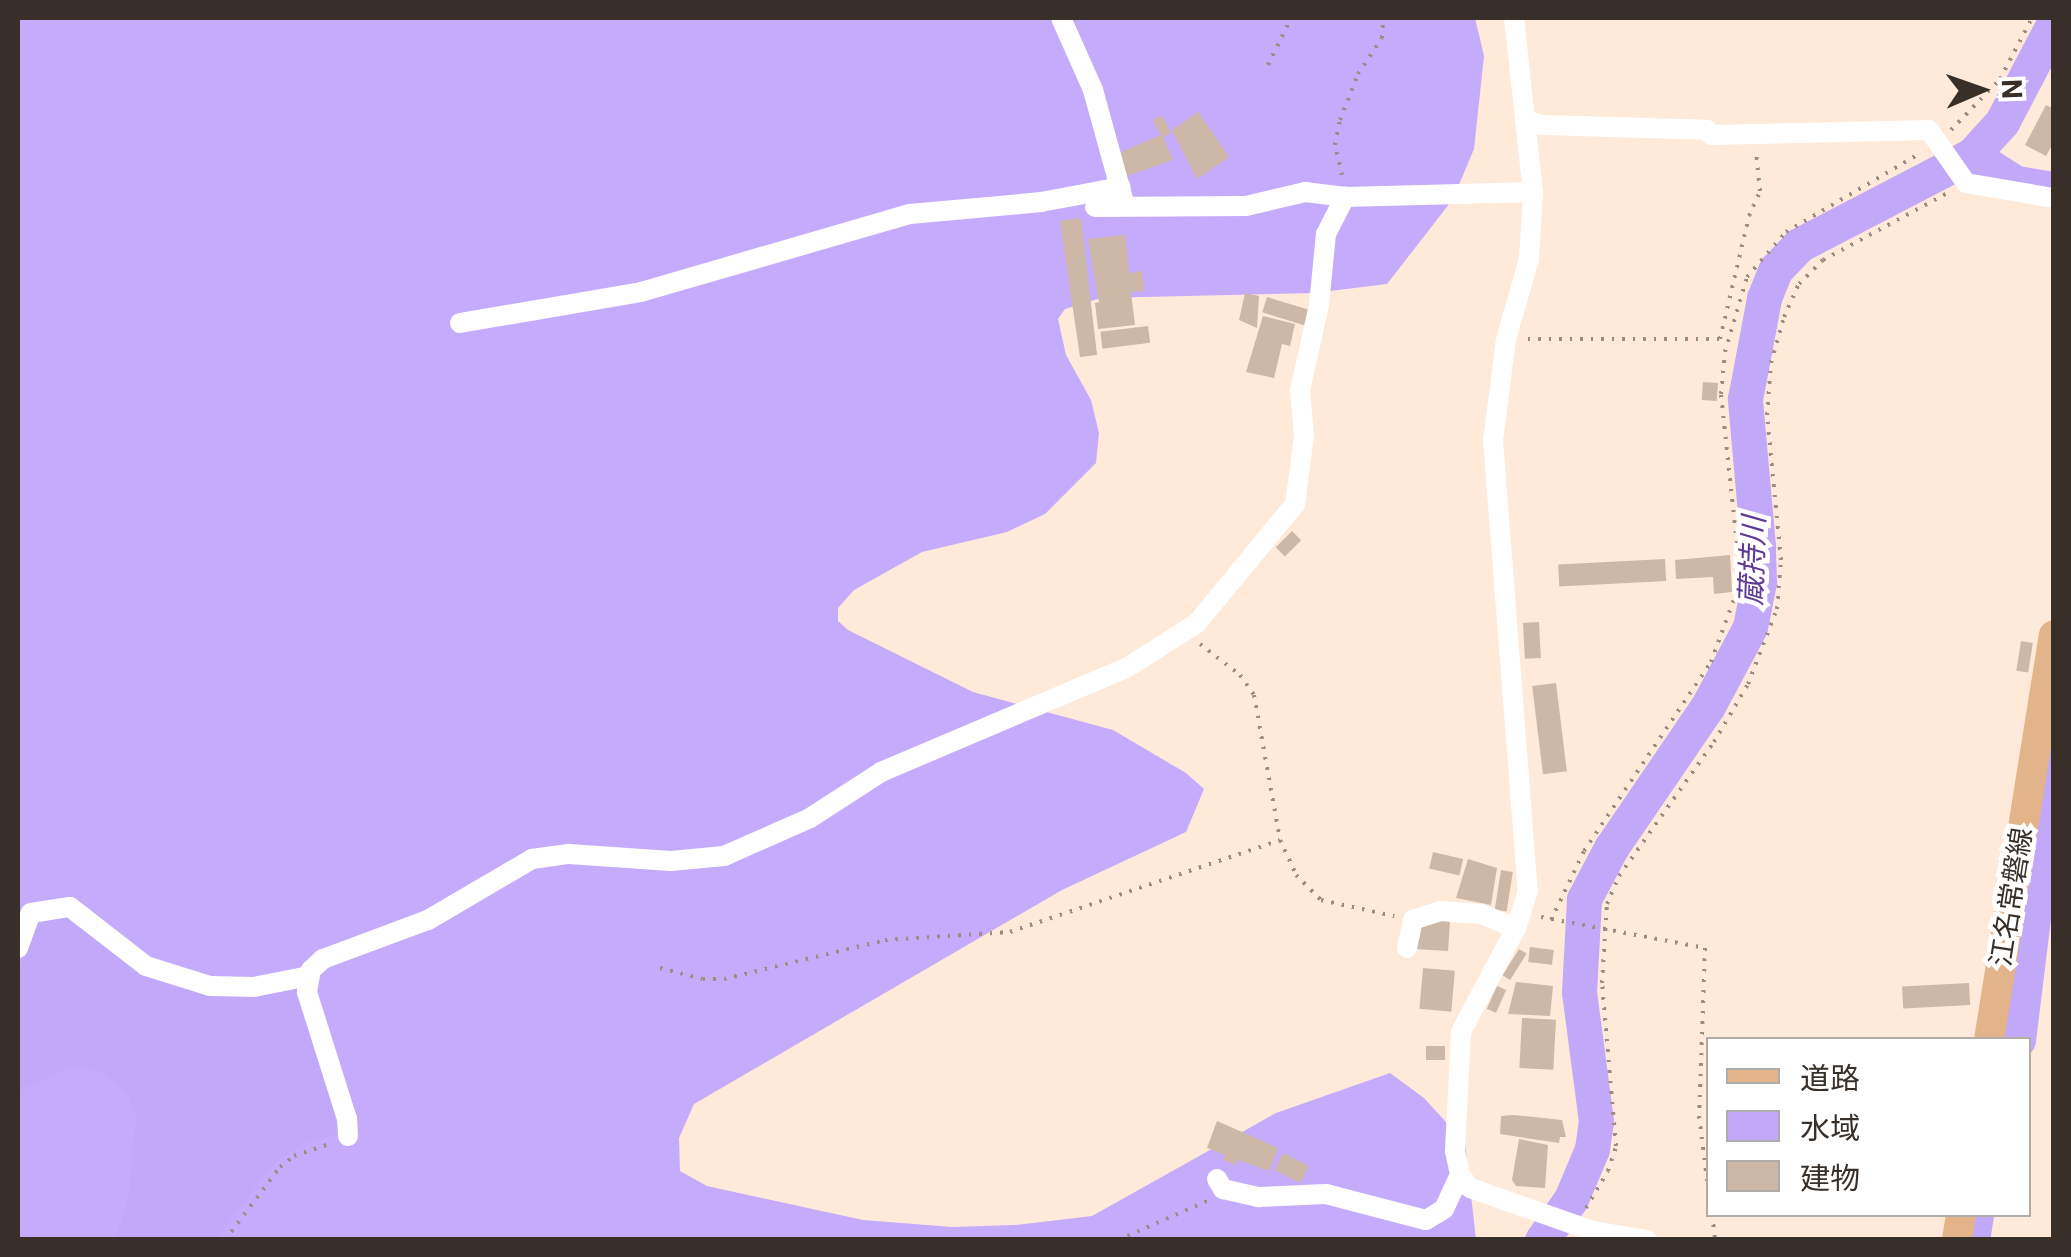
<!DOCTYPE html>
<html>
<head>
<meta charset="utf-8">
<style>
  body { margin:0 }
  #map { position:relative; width:2071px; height:1257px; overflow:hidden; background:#ffe9d8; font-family:Roboto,"Noto Sans JP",sans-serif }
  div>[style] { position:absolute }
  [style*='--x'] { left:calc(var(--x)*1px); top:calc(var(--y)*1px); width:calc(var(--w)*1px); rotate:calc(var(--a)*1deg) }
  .forest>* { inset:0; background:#c5abfc }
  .water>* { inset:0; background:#c1a8f8 }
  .river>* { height:35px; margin:-17.5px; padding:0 17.5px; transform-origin:17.5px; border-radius:17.5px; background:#c1a8f8 }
  .building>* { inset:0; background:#cdb8a8; transform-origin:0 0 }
  .path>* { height:4px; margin-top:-2px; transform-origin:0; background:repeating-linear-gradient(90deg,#9c8c81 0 2.5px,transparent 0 10.5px) }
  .minor>* { height:20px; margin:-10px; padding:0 10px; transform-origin:10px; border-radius:10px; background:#fff }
  .primary>* { height:30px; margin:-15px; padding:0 15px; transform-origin:15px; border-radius:15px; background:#e3b48a }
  span { translate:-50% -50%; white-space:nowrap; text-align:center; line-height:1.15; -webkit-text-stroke:9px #fff; paint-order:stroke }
  .street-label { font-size:28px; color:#382f29 }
  .water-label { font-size:30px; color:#5f3b97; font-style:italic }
  .frame { position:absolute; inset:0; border:20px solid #382f29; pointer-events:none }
  .legend { position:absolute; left:1706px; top:1037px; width:325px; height:180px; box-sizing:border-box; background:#fff; border:2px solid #afaca9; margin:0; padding:12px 18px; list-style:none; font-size:30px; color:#382f29 }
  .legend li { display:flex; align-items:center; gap:20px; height:50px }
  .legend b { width:50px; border:2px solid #afaca9 }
  .north { position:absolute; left:1931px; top:40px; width:100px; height:100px; -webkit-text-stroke:8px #fff; paint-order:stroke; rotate:88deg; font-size:28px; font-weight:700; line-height:40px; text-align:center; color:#382f29 }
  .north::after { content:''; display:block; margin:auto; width:35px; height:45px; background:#382f29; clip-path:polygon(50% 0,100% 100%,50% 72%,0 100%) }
</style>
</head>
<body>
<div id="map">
  <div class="forest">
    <div style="clip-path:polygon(18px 18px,1475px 18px,1484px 56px,1474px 149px,1453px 199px,1387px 284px,1314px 293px,1101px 298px,1065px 309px,1058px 319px,1066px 355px,1091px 400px,1099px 433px,1096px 463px,1045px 514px,1007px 532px,922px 552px,854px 590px,838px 608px,838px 621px,848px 630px,973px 692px,1113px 730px,1186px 773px,1204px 789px,1186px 832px,1062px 890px,694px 1104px,679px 1138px,680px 1171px,707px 1186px,863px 1220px,952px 1227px,1015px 1225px,1092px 1216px,1276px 1113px,1390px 1073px,1424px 1098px,1465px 1143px,1476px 1239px,18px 1239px)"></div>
  </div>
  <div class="water">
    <div style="clip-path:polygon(62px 913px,129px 964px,294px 988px,342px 1134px,305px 1143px,272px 1165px,216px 1239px,115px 1239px,128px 1200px,136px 1116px,128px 1094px,114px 1082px,98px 1071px,74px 1066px,18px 1091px,18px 975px,39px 917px)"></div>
  </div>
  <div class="river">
    <div style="--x:1972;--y:155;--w:52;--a:32.5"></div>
    <div style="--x:2016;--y:183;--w:38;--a:9"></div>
    <div style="--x:2018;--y:1040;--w:296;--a:-83"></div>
    <div style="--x:1542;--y:1240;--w:50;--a:-54.7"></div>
    <div style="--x:1571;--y:1199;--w:54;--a:-67.2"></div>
    <div style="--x:1592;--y:1149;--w:28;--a:-82"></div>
    <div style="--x:1596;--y:1121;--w:130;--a:-97.5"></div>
    <div style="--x:1579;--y:992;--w:93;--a:-86.9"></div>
    <div style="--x:1584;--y:899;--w:58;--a:-62.1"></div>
    <div style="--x:1611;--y:848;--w:172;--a:-55.7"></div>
    <div style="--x:1708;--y:706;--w:89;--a:-62"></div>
    <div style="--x:1750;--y:627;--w:46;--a:-78.7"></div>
    <div style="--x:1759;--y:582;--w:36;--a:-92"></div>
    <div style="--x:1758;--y:546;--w:148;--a:-95.1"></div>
    <div style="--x:1745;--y:399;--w:103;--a:-79.3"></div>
    <div style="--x:1764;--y:298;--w:31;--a:-68"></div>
    <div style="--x:1776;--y:269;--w:33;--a:-46"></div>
    <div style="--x:1799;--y:245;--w:195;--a:-27.5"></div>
    <div style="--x:1972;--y:155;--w:45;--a:-47.7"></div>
    <div style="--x:2002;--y:122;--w:112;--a:-62.3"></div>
    <div style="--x:1972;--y:1240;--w:26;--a:-81"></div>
  </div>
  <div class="building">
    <div style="clip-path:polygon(2046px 105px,2054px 109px,2054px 142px,2046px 156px,2025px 145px)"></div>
    <div style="clip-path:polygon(1198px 112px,1229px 157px,1197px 179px,1172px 130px)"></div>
    <div style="clip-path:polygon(1162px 115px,1171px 133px,1163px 137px,1173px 160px,1126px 176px,1116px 154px,1161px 135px,1153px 120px)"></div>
    <div style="clip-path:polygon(1081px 218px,1097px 355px,1080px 357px,1060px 221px)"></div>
    <div style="clip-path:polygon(1125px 235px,1129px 273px,1142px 271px,1144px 291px,1131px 292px,1135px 325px,1098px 329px,1095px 303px,1099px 302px,1088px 239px)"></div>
    <div style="clip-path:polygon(1245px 293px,1259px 296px,1257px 328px,1239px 320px)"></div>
    <div style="left:1267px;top:297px;width:44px;height:16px;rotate:17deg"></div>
    <div style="clip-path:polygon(1263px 316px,1295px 324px,1290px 346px,1282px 344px,1274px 378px,1246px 372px)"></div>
    <div style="left:1148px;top:326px;width:17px;height:48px;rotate:83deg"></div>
    <div style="left:1703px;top:382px;width:15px;height:18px;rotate:4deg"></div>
    <div style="left:1292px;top:531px;width:13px;height:23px;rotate:45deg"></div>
    <div style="clip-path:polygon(1730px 555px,1732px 592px,1714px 594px,1713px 577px,1676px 579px,1675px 560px)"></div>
    <div style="left:1665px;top:559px;width:22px;height:107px;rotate:87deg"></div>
    <div style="left:1539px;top:622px;width:36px;height:16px;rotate:87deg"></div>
    <div style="left:2021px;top:641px;width:12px;height:30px;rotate:9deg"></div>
    <div style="left:1556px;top:683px;width:89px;height:24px;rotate:83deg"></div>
    <div style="left:1433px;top:852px;width:31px;height:17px;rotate:13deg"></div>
    <div style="clip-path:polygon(1468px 859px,1497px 868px,1491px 905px,1456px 898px)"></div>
    <div style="left:1501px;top:870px;width:12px;height:40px;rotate:9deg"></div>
    <div style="clip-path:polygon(1421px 920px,1450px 921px,1448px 951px,1414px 949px)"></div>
    <div style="left:1530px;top:947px;width:24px;height:15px;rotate:7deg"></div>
    <div style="left:1519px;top:949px;width:9px;height:31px;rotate:32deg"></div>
    <div style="left:1423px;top:968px;width:32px;height:41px;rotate:5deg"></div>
    <div style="clip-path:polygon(1516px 982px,1553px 986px,1550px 1016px,1508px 1014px)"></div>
    <div style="left:1969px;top:983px;width:22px;height:67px;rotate:87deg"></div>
    <div style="left:1497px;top:986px;width:10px;height:25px;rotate:24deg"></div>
    <div style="left:1522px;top:1018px;width:34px;height:50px;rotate:3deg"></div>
    <div style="left:1426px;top:1046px;width:19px;height:14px"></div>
    <div style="clip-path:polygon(1513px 1115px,1562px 1120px,1566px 1137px,1560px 1137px,1559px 1143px,1500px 1134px,1501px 1116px)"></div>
    <div style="clip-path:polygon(1217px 1121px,1278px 1148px,1269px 1171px,1238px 1160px,1236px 1165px,1223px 1160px,1225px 1155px,1207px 1148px)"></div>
    <div style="clip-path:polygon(1519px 1139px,1548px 1145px,1545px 1188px,1516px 1186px,1512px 1180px)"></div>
    <div style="left:1283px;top:1153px;width:29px;height:19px;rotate:27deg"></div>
  </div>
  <div class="path">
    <div style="--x:1268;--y:65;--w:52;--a:-63.9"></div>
    <div style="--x:1951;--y:130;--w:71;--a:-46.1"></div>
    <div style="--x:2000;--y:79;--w:69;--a:-62.3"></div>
    <div style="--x:1342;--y:175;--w:31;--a:-103"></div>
    <div style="--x:1335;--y:145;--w:25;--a:-79"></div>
    <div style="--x:1340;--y:120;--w:49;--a:-68.6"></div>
    <div style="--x:1358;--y:74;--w:43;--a:-56.3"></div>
    <div style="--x:1382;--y:38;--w:20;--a:-87"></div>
    <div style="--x:1528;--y:339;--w:192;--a:0"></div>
    <div style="--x:1720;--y:339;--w:126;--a:-76.7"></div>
    <div style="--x:1749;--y:216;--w:27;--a:-66"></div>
    <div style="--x:1760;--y:191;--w:40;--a:-95.7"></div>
    <div style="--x:1200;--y:644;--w:51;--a:37.8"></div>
    <div style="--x:1240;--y:675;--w:24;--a:55"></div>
    <div style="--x:1254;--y:695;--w:147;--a:79.8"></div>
    <div style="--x:1280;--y:840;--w:38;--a:65"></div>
    <div style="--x:1296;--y:875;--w:35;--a:45"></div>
    <div style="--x:1321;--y:900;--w:75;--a:12.4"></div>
    <div style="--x:1541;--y:917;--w:167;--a:10.7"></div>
    <div style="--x:1705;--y:948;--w:168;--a:92"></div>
    <div style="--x:1699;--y:1116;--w:72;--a:82.8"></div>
    <div style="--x:1551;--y:920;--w:76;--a:-64.4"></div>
    <div style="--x:1584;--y:851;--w:228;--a:-56.1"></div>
    <div style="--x:1711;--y:662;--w:76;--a:-69.9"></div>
    <div style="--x:1737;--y:591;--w:37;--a:-88"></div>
    <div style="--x:1738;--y:554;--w:161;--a:-96.1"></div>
    <div style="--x:1721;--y:394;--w:42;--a:-84.6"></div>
    <div style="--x:1725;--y:352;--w:78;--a:-73.7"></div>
    <div style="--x:1747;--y:277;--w:60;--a:-49.1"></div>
    <div style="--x:1786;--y:232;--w:154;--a:-30.4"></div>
    <div style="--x:660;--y:968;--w:44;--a:14.3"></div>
    <div style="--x:703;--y:979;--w:21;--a:0"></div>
    <div style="--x:724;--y:979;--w:166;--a:-13.6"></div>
    <div style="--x:885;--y:940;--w:125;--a:-3.7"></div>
    <div style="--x:1010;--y:932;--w:285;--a:-18.8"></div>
    <div style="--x:1586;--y:1208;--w:43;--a:-59.3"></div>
    <div style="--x:1608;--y:1171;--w:26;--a:-72"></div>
    <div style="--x:1616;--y:1146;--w:164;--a:-94.9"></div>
    <div style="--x:1602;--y:983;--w:79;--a:-86.4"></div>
    <div style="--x:1607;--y:904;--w:30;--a:-67"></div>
    <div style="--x:1619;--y:876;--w:164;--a:-54.7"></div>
    <div style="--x:1714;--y:742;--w:67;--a:-59.6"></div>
    <div style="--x:1748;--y:684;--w:80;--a:-68.9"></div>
    <div style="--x:1777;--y:609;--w:49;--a:-85.3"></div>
    <div style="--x:1781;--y:560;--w:146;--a:-95.5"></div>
    <div style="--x:1767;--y:415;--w:52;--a:-85.6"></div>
    <div style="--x:1771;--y:363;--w:48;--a:-74.2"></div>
    <div style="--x:1784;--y:317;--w:36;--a:-66"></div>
    <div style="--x:1799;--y:284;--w:34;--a:-45"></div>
    <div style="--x:1823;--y:260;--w:145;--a:-28.3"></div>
    <div style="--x:1712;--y:1214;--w:26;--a:83"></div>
    <div style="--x:225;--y:1240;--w:91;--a:-53"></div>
    <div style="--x:280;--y:1167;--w:18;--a:-38"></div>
    <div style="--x:294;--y:1156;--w:40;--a:-18.9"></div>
    <div style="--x:1118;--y:1240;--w:99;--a:-23.7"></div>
  </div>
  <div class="minor">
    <div style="--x:1061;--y:18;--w:79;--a:66"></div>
    <div style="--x:1093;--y:90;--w:113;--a:74.6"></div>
    <div style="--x:1514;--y:18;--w:175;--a:83.8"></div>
    <div style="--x:1533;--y:192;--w:67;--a:93.4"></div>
    <div style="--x:1529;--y:259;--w:83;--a:106"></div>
    <div style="--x:1506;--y:339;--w:102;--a:97.3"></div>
    <div style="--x:1493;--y:440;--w:452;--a:85.6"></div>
    <div style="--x:1528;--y:891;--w:39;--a:108"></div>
    <div style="--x:1516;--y:928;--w:118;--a:117.9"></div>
    <div style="--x:1461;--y:1032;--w:119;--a:92.9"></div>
    <div style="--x:1455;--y:1151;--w:25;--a:78"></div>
    <div style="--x:1460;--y:1175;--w:16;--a:52"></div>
    <div style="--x:1470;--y:1188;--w:130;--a:19.3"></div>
    <div style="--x:1593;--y:1231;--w:55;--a:9.5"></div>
    <div style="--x:1525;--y:120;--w:19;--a:16"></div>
    <div style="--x:1543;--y:125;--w:164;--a:1.7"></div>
    <div style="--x:1707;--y:130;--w:6;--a:51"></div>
    <div style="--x:1711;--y:135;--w:218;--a:-1.3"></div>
    <div style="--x:1929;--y:130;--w:65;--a:55.1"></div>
    <div style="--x:1966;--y:183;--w:89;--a:9.7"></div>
    <div style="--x:1095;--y:207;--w:151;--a:-0.4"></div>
    <div style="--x:1246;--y:206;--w:61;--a:-13.3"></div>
    <div style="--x:1305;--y:192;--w:40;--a:7.1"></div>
    <div style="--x:1345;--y:197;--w:188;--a:-1.5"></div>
    <div style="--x:460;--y:323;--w:184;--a:-9.7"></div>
    <div style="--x:641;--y:292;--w:280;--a:-16.2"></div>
    <div style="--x:910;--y:214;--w:132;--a:-5.2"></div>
    <div style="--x:1041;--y:202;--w:81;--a:-10.6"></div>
    <div style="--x:18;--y:948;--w:37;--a:-70"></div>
    <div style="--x:31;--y:913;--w:39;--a:-9"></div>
    <div style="--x:70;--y:907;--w:96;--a:37.8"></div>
    <div style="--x:146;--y:966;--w:67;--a:17.4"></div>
    <div style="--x:210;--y:986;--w:44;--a:1.3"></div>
    <div style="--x:254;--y:987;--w:56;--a:-11.3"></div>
    <div style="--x:1407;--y:948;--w:29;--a:-78"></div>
    <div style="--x:1413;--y:920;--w:28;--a:-18"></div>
    <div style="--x:1440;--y:911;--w:41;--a:4.2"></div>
    <div style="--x:1481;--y:914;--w:38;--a:22"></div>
    <div style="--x:348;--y:1136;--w:17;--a:-93"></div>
    <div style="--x:347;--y:1119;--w:133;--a:-107.5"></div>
    <div style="--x:307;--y:992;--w:22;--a:-80"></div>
    <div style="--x:311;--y:970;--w:16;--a:-43"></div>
    <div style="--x:323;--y:959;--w:112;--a:-20.4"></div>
    <div style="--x:428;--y:920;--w:121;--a:-30.4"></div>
    <div style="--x:532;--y:859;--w:37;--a:-8"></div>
    <div style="--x:569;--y:854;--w:102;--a:3.9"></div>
    <div style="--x:671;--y:861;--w:53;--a:-5.4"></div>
    <div style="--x:724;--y:856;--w:94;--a:-23.8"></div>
    <div style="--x:810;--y:818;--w:85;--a:-32.9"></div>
    <div style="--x:881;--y:772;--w:268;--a:-23"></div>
    <div style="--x:1128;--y:667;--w:82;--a:-32.5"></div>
    <div style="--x:1197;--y:623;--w:154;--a:-50.5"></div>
    <div style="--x:1295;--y:504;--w:69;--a:-82.5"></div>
    <div style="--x:1304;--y:436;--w:46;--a:-95"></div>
    <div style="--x:1300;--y:390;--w:87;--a:-77.4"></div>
    <div style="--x:1319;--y:305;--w:71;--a:-84.4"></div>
    <div style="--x:1326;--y:234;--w:42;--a:-62.8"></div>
    <div style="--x:1217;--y:1179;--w:12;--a:59"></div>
    <div style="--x:1223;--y:1189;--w:37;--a:13"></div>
    <div style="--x:1259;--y:1197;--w:67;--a:-2.6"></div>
    <div style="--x:1326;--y:1194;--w:103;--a:14.6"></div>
    <div style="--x:1426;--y:1220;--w:21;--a:-31"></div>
    <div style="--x:1444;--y:1209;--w:38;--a:-65"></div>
  </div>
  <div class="primary">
    <div style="--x:1989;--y:1040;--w:410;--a:-80.9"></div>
    <div style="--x:1957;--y:1240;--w:26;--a:-81"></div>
  </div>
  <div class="street-label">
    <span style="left:2012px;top:897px;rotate:-81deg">江名常磐線</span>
  </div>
  <div class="water-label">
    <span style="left:1753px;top:561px;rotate:-88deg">蔵持川</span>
  </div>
  <div class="frame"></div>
  <ul class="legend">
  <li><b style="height:12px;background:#e3b48a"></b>道路</li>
  <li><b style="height:28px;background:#c1a8f8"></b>水域</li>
  <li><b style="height:28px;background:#cdb8a8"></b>建物</li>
  </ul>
  <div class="north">N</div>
</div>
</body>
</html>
